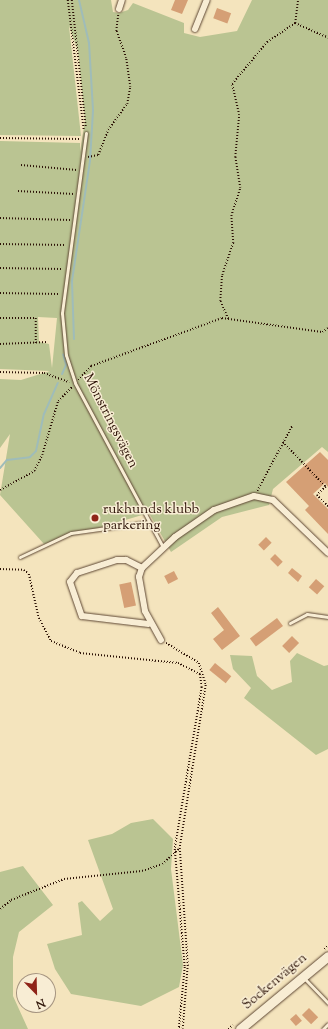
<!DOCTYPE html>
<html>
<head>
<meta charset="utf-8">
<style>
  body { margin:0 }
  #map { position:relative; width:328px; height:1029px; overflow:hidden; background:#f4e4bd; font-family:"Sorts Mill Goudy",serif }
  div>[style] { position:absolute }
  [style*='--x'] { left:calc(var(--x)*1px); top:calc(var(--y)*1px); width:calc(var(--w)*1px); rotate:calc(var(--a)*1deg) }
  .green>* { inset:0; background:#bac492 }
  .stream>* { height:2px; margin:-1px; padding:0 1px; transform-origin:1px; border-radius:1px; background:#9fbcb9 }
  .building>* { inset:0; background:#d59f75; transform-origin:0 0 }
  .path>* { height:1.5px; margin-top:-0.75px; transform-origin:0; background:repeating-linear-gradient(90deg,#2b1105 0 1px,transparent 0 3px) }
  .roads { filter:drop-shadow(0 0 1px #5d4633) drop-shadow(0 0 1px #5d4633) }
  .lane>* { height:3px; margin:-1.5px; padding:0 1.5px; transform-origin:1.5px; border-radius:1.5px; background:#f8edd4 }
  .street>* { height:6px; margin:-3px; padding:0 3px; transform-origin:3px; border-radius:3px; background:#f8edd4 }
  .secondary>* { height:9px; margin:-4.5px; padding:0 4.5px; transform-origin:4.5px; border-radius:4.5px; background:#f8edd4 }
  .dots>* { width:11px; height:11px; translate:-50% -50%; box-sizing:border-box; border:2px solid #f8edd4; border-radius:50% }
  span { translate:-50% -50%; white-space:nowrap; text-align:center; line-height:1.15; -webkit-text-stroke:3px #f8edd4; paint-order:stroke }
  .street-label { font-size:14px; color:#2b1105 }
  .poi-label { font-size:14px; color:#2b1105 }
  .left { translate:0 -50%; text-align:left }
  .north { position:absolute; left:16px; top:973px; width:40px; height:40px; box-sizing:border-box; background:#f8edd4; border:1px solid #a69581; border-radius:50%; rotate:157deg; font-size:11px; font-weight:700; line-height:16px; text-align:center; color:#2b1105 }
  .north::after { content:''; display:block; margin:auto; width:14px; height:18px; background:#8f2418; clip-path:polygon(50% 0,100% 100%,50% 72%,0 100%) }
</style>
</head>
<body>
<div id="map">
  <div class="green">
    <div style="clip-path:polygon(evenodd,0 0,111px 0,113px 12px,119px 13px,128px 10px,133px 3px,184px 23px,184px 33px,200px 37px,237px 31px,252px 0,328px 0,328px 452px,322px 447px,273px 489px,269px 505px,222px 517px,171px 552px,149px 513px,44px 544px,0 495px,10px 434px,0 448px,0 379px,21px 380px,50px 371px,0 369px,0 141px,80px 143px,80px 152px,85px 121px,78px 51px,69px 26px,81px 136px,0 135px,0 0,38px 317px,57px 318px,52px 368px,49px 344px,39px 342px,38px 317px)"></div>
    <div style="clip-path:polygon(297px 653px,324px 666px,328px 665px,328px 749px,316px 755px,244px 698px,251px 688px,233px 669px,230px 655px,252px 656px,257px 676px,272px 690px,292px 682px,290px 661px)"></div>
    <div style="clip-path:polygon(153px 819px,173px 839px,171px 869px,183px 965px,179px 987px,141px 1006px,71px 994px,55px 969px,47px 944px,82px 935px,78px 903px,82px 901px,100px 921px,113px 909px,88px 840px,112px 834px,131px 823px)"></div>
    <div style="clip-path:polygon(23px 866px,53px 905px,19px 932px,13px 957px,13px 996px,28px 1029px,0 1029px,0 872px)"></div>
  </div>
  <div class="stream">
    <div style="--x:74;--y:339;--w:58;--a:-92"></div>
    <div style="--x:72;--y:281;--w:121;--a:-81.5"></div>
    <div style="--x:90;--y:161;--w:51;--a:-86.6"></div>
    <div style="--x:93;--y:110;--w:67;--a:-93.4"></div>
    <div style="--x:89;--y:43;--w:44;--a:-103.1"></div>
    <div style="--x:62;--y:374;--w:10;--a:-66"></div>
    <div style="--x:66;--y:365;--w:11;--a:-105"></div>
    <div style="--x:0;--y:468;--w:11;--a:-49"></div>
    <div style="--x:7;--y:460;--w:23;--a:-7"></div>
    <div style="--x:30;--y:457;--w:8;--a:-45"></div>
    <div style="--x:36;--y:451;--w:38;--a:-78"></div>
    <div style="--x:44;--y:414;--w:34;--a:-66"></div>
  </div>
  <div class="building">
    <div style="clip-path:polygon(175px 0,188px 0,182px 14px,171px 10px)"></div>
    <div style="left:217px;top:8px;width:15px;height:11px;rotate:20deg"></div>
    <div style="clip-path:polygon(320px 452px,328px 460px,328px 487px,325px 483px,313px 494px,328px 509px,328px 534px,305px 510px,309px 506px,286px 482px)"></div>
    <div style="left:266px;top:537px;width:8px;height:11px;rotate:45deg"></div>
    <div style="left:275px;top:554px;width:11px;height:7px;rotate:45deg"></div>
    <div style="clip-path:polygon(292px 568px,302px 576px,298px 582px,288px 573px)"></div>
    <div style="left:174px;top:571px;width:9px;height:11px;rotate:63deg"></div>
    <div style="left:316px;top:579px;width:11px;height:11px;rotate:41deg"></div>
    <div style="left:131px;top:582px;width:24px;height:12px;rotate:78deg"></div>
    <div style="clip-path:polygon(218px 607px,240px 636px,222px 650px,213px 639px,224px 630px,211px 613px)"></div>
    <div style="left:277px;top:618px;width:10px;height:34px;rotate:53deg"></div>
    <div style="left:292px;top:636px;width:10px;height:14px;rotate:45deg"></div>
    <div style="left:215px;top:663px;width:21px;height:9px;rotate:39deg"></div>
    <div style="left:309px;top:1008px;width:13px;height:10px;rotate:45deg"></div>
    <div style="left:296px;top:1014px;width:9px;height:8px;rotate:49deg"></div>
  </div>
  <div class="path">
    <div style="--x:68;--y:0;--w:131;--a:83"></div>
    <div style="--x:72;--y:0;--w:128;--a:83.7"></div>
    <div style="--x:295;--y:23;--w:23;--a:-83"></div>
    <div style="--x:0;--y:138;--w:80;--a:0.7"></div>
    <div style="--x:88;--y:157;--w:10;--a:-11"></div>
    <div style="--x:98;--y:155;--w:27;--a:-68"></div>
    <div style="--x:108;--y:130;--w:32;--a:-54"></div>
    <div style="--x:127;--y:104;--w:17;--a:-80"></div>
    <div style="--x:130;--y:87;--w:29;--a:-98"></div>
    <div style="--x:126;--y:58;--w:29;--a:-110"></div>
    <div style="--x:116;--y:31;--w:16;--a:-83"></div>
    <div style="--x:21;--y:165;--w:56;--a:5.1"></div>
    <div style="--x:18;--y:191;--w:56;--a:3.1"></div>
    <div style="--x:0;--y:218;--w:70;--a:1.6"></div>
    <div style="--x:0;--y:244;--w:66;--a:0.9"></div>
    <div style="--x:0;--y:268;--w:62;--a:0.9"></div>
    <div style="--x:0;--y:293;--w:58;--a:1"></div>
    <div style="--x:0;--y:318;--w:36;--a:0"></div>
    <div style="--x:36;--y:318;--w:26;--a:90"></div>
    <div style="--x:228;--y:319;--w:20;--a:-114"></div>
    <div style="--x:220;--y:301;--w:26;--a:-86"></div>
    <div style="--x:222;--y:275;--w:34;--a:-71"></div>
    <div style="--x:233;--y:243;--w:27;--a:-94"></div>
    <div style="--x:231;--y:216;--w:29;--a:-72"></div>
    <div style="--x:240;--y:188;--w:31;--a:-99"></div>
    <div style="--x:235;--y:157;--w:42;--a:-84.6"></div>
    <div style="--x:239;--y:115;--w:32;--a:-103"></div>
    <div style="--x:232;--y:84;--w:55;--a:-50.2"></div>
    <div style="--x:267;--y:42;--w:34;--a:-34"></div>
    <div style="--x:295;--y:23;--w:36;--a:24"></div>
    <div style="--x:0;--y:344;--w:47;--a:-2.4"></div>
    <div style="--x:0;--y:372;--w:44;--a:1.3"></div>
    <div style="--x:44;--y:373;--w:27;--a:20"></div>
    <div style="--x:78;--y:380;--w:19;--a:-47"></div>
    <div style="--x:91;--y:366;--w:140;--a:-20.1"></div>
    <div style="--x:222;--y:318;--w:101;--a:8"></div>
    <div style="--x:322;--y:332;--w:7;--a:-34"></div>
    <div style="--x:283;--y:442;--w:62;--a:46.3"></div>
    <div style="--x:326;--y:487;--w:12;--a:138"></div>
    <div style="--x:317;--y:495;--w:16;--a:45"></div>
    <div style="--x:0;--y:490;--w:39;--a:-29"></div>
    <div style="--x:34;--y:471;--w:18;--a:-63"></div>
    <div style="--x:42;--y:455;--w:56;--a:-73.5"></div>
    <div style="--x:58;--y:401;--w:20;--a:-45"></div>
    <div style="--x:257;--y:491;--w:74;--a:-61.7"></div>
    <div style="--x:0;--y:569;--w:24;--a:2"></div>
    <div style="--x:24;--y:570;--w:6;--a:39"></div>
    <div style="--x:29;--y:574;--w:45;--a:77.2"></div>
    <div style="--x:39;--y:618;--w:26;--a:62"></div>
    <div style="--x:51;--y:641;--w:31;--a:22"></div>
    <div style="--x:80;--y:653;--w:99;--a:5.8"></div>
    <div style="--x:178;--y:663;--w:25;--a:27"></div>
    <div style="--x:200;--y:674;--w:13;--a:81"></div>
    <div style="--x:202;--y:687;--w:164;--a:99.5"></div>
    <div style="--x:175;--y:849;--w:118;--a:85.2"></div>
    <div style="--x:185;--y:967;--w:62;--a:95.5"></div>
    <div style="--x:166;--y:643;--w:39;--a:31"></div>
    <div style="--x:199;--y:663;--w:23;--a:72"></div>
    <div style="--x:206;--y:685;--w:165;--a:99.1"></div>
    <div style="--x:180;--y:848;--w:117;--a:86.1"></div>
    <div style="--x:188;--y:965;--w:64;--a:94.5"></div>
    <div style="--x:0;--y:909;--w:14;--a:-39"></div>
    <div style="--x:11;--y:900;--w:57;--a:-21.6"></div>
    <div style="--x:64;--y:879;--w:78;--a:-5.9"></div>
    <div style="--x:142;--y:871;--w:21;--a:-19"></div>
    <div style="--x:162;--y:864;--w:24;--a:-42"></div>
    <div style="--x:324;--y:949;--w:6;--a:-45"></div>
    <div style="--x:228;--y:1029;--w:6;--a:-39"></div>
  </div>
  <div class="roads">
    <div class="lane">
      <div style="--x:86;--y:133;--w:182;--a:97.6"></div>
      <div style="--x:62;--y:313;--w:42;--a:84.6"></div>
      <div style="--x:66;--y:355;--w:29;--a:72"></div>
      <div style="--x:75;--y:383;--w:186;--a:61.8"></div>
      <div style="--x:20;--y:557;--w:56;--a:-25.2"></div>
      <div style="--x:71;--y:533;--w:79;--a:-8"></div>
      <div style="--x:290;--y:623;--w:19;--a:-28"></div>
      <div style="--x:307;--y:614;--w:21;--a:8"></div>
      <div style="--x:304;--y:978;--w:35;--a:46"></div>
      <div style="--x:323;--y:1029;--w:7;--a:-45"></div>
    </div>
    <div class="street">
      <div style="--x:119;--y:9;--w:9;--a:-72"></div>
      <div style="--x:195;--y:29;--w:31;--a:-68"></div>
      <div style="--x:142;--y:568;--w:18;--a:-153"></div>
      <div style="--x:126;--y:560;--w:9;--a:180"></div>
      <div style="--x:117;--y:560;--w:42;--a:162"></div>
      <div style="--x:77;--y:573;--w:11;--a:128"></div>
      <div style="--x:70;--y:582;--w:36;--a:71"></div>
      <div style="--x:82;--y:616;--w:67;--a:6.8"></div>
      <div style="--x:161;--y:640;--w:33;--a:-119"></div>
      <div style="--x:145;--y:611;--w:35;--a:-100"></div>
      <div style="--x:139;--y:577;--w:9;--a:-72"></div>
      <div style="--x:142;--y:568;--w:45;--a:-43.2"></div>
      <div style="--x:175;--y:537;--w:47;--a:-34.7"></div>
      <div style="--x:214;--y:510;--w:42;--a:-19.3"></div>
      <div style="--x:254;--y:496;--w:19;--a:12"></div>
      <div style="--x:273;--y:500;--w:76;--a:43.9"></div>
    </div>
    <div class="secondary">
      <div style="--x:240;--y:1029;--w:114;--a:-39.7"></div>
    </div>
  </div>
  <div class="dots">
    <div style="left:95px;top:518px;background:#8f2418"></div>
  </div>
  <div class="street-label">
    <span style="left:110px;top:421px;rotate:63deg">Mönstringsvägen</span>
    <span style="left:275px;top:982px;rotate:-40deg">Sockenvägen</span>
  </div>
  <div class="poi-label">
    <span class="left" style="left:103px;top:518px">rukhunds klubb<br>parkering</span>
  </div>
  <div class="north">N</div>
</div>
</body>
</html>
